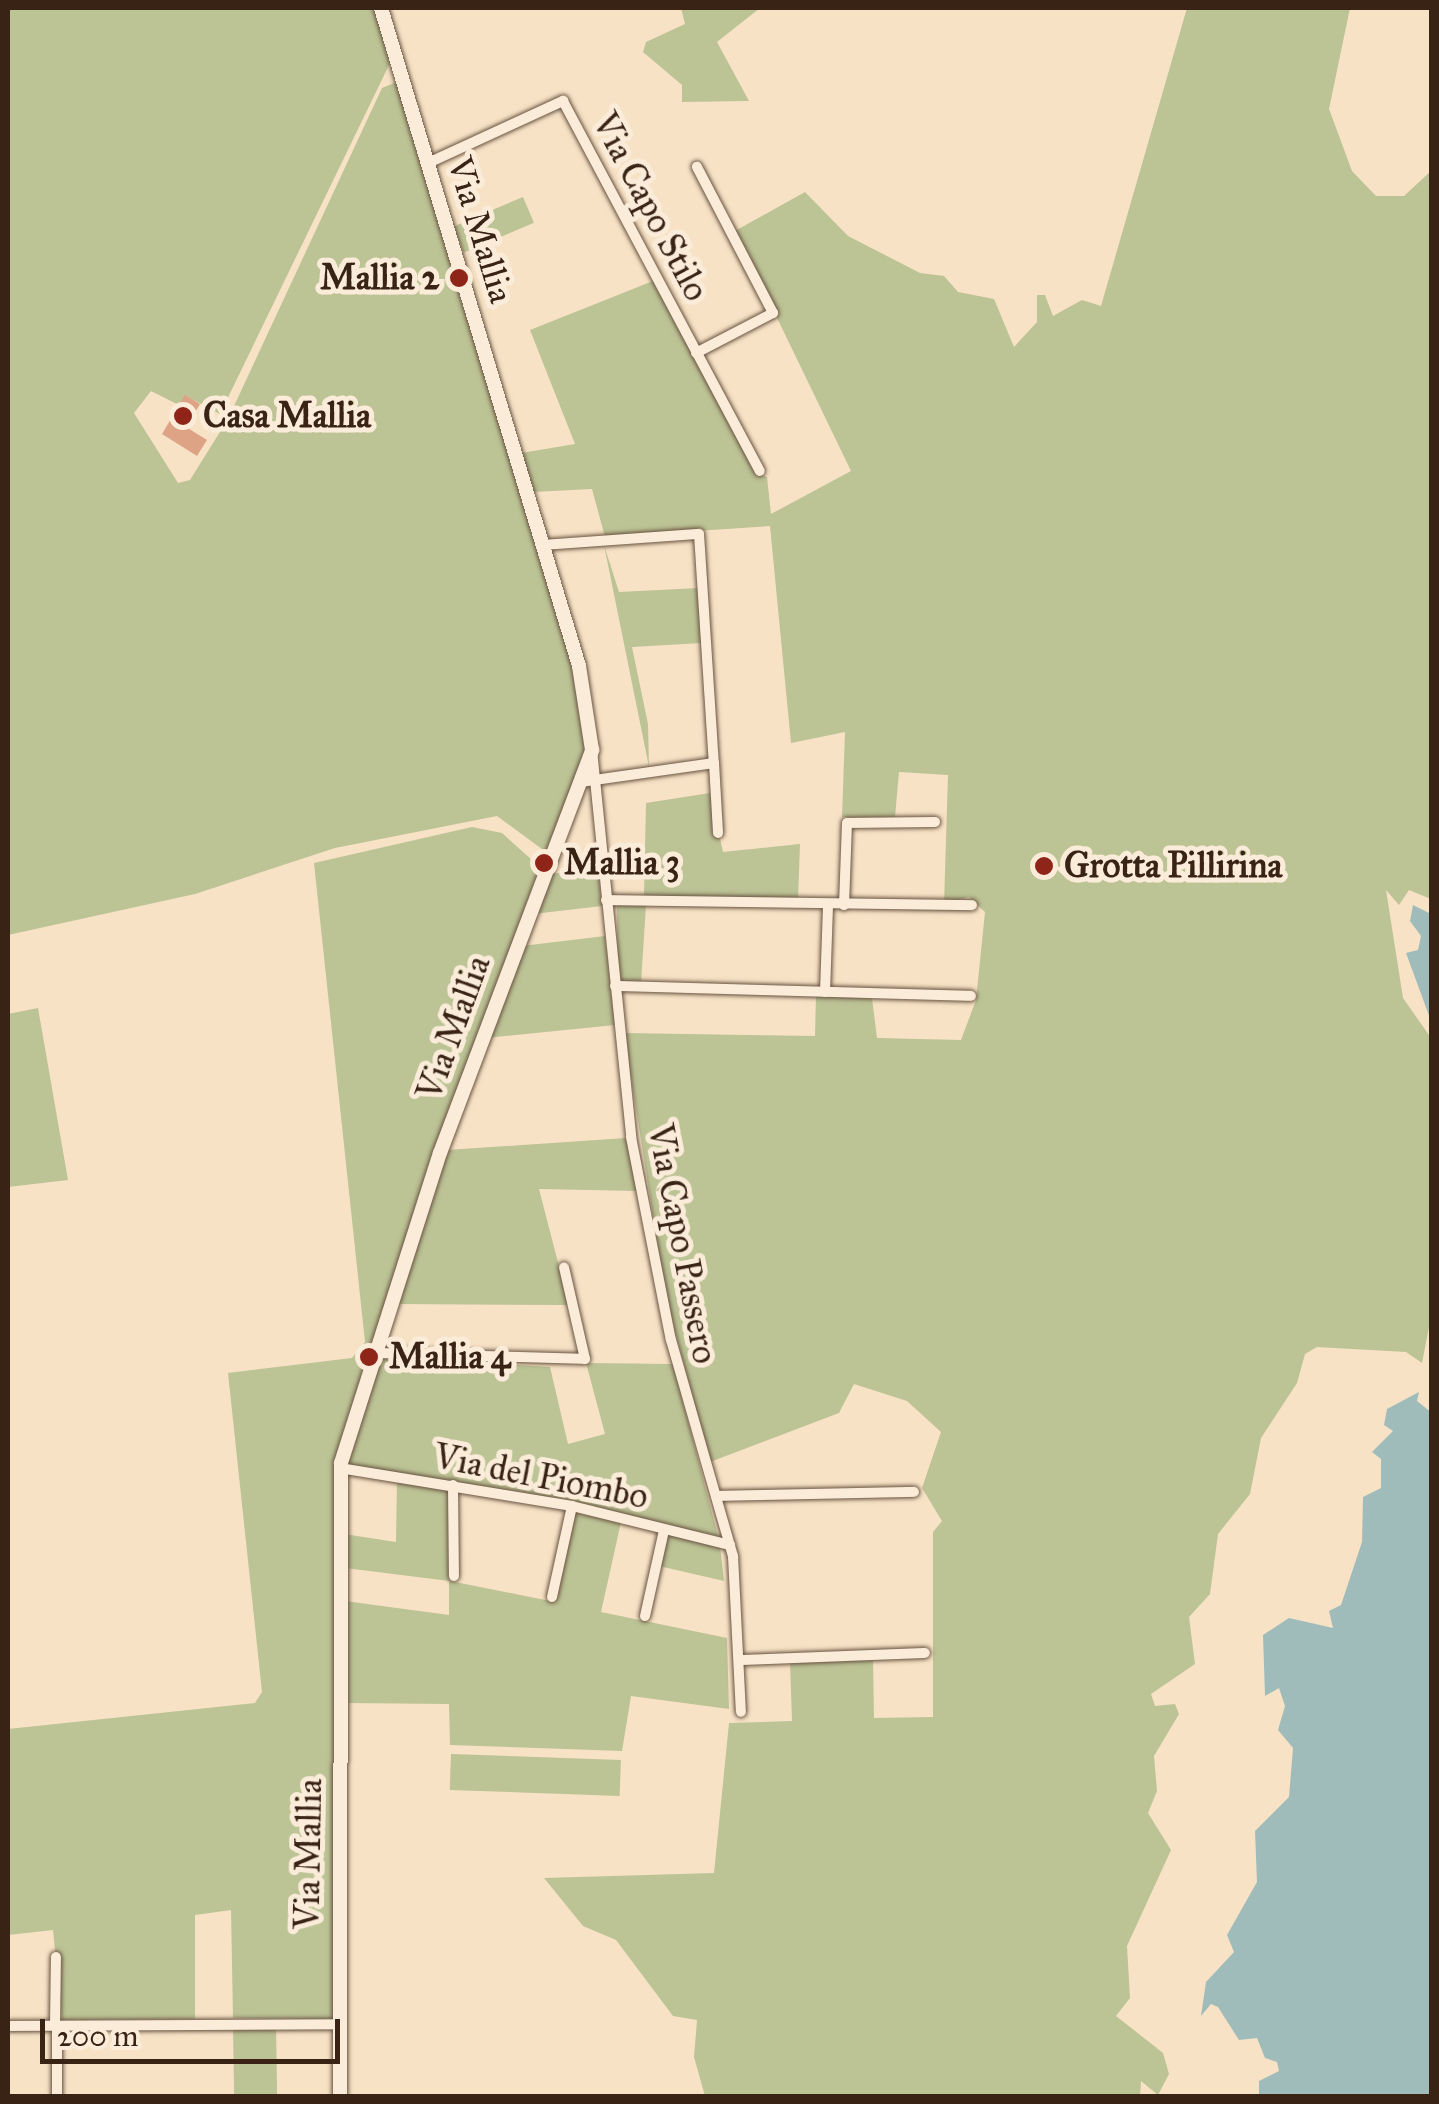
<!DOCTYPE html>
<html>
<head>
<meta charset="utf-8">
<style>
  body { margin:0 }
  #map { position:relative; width:1439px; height:2104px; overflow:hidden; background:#f7e2c5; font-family:"IM FELL Great Primer",serif }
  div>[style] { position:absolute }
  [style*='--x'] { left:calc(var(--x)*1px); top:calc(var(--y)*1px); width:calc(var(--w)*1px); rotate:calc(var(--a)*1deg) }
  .green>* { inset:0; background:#bcc395; transform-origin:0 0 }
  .water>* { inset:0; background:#9fbcbb }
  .building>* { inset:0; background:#dea384 }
  .roads { filter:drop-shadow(0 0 2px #685341) drop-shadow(0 0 2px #685341) }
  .minor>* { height:10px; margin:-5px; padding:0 5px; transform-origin:5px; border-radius:5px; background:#faecd9 }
  .tertiary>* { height:14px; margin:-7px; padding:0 7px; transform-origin:7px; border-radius:7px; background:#faecd9 }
  .dots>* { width:28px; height:28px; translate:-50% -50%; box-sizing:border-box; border:5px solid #faecd9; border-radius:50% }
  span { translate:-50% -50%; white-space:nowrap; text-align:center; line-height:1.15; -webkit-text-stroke:10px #faecd9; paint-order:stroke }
  .street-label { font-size:35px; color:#392315 }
  .poi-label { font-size:35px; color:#392315; font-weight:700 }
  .right { translate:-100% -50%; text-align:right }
  .left { translate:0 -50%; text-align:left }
  .frame { position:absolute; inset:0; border:10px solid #392315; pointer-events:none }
  .scale { position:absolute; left:40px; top:2019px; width:300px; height:45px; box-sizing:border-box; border:5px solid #392315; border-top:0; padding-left:12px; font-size:30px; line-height:35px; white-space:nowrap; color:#392315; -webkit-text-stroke:8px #faecd9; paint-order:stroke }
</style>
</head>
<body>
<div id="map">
  <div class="green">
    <div style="clip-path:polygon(8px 8px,376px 8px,391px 61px,220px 414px,186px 396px,179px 405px,151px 391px,134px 413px,178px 483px,190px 480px,228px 419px,382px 88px,399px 81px,578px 684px,586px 751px,546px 852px,497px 816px,335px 848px,195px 894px,8px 935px)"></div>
    <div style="clip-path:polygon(681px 8px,760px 8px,717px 42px,749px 101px,682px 102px,682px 85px,643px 52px,646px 42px,685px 24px)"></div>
    <div style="clip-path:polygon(1187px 8px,1350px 8px,1329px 109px,1352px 171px,1376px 196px,1404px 196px,1431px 171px,1431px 899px,1409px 890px,1399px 905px,1386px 890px,1403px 998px,1431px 1038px,1431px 1317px,1422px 1363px,1406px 1352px,1317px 1347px,1305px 1354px,1297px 1383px,1261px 1438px,1250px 1494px,1218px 1534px,1210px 1594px,1189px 1617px,1195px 1664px,1151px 1694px,1155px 1706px,1175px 1704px,1179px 1714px,1154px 1756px,1157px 1791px,1148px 1813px,1171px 1850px,1127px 1946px,1130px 1998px,1116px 2016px,1163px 2053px,1169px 2074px,1158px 2095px,1141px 2081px,1140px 2096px,705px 2096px,694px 2057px,697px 2020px,673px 2016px,616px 1940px,583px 1926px,544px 1878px,714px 1873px,729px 1723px,792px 1721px,790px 1662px,873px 1658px,874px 1718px,933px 1717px,933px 1532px,942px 1521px,922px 1488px,941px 1432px,907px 1401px,854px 1384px,839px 1413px,710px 1462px,666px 1297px,624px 1033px,815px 1036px,816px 996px,872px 998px,877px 1038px,961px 1040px,976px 1000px,985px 912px,969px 897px,944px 904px,948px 775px,899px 772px,895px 817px,842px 817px,845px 732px,791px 743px,770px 526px,605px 537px,592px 489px,533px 492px,521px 453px,575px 444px,530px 330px,653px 281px,757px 473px,767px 477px,771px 514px,851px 471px,735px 231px,805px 192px,848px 236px,920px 273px,944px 276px,958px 292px,994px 299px,1014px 347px,1037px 322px,1037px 295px,1045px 295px,1053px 316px,1082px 300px,1101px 306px)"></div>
    <div style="left:523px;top:197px;width:28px;height:76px;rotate:67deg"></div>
    <div style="clip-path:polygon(604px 545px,619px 592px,699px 588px,702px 643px,632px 647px,648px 724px,649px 767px)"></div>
    <div style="clip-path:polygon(710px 793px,723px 852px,800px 844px,798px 900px,644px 896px,646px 803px)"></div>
    <div style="clip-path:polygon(472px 827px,502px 833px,542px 869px,342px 1443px,334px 2019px,233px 2018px,231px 1910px,195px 1915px,195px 2019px,62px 2020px,53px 1930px,8px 1935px,8px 1729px,255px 1703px,262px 1692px,228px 1373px,352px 1358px,365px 1342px,314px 863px)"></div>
    <div style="clip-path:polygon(598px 869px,602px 906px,533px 914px,548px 874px)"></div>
    <div style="clip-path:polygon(617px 905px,646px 905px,641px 983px,618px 981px)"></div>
    <div style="clip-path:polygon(605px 936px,615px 1025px,486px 1038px,522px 946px)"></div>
    <div style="clip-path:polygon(38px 1008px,68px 1180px,8px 1187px,8px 1014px)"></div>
    <div style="clip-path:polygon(626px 1138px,638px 1191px,539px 1189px,569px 1305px,395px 1304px,447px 1150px)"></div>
    <div style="clip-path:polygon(375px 1357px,550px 1367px,568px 1444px,605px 1434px,586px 1363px,673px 1364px,718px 1536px,346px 1464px)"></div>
    <div style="clip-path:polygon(397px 1480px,450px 1491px,450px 1581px,555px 1602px,575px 1513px,621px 1522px,601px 1612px,727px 1638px,729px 1709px,631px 1696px,622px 1751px,450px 1745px,449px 1704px,346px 1703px,345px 1601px,449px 1615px,449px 1581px,345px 1568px,344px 1534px,396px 1542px)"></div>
    <div style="clip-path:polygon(666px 1534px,720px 1546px,724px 1581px,659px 1566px)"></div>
    <div style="left:451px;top:1754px;width:170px;height:36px;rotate:2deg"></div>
    <div style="left:276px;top:2028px;width:68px;height:43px;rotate:89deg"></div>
  </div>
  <div class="water">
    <div style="clip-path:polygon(1413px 905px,1431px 914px,1431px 1021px,1406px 953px,1418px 950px,1421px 936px,1410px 921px)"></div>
    <div style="clip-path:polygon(1419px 1392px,1417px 1401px,1432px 1413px,1431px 2096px,1259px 2096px,1259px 2081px,1279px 2071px,1277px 2062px,1265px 2058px,1257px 2038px,1239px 2040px,1218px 2007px,1211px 2004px,1201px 2016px,1206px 1982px,1234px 1952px,1227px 1935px,1257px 1882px,1255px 1831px,1289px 1797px,1293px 1748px,1278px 1730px,1285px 1706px,1279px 1688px,1265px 1696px,1263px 1635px,1289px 1618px,1333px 1628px,1329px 1611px,1341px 1605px,1362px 1542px,1363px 1497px,1381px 1488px,1381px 1459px,1372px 1452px,1393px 1431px,1384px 1425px,1387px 1409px)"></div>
  </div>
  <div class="building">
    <div style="clip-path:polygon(185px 395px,200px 404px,186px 427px,207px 440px,197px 456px,162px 434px)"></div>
  </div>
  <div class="roads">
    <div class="minor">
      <div style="--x:428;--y:163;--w:149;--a:-24.7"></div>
      <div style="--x:563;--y:101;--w:419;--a:62"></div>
      <div style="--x:696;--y:353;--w:87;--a:-27.5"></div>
      <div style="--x:773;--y:313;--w:165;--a:-117.5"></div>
      <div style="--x:544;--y:545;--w:155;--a:-4.1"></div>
      <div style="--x:699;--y:534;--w:229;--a:86.3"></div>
      <div style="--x:714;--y:763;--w:135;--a:171.9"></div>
      <div style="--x:592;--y:750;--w:389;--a:84.2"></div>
      <div style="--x:631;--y:1137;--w:207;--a:78.9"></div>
      <div style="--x:671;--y:1340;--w:225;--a:74"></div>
      <div style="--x:733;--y:1556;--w:156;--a:87.1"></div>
      <div style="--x:714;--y:763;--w:70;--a:86.7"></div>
      <div style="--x:606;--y:900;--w:366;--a:0.8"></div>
      <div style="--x:844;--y:905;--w:82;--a:-87.9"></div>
      <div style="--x:847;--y:823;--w:88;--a:-0.7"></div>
      <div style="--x:615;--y:986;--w:356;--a:1.6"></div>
      <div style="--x:825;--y:992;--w:87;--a:-88"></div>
      <div style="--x:374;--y:1353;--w:211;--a:1.6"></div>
      <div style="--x:585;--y:1359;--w:94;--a:-102.9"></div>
      <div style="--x:340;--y:1468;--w:235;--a:9.3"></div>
      <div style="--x:572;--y:1506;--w:163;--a:13.9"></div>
      <div style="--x:453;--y:1485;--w:91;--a:89.4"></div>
      <div style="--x:718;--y:1496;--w:196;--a:-1.2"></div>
      <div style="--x:552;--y:1597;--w:93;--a:-77.6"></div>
      <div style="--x:645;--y:1616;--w:88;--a:-77.5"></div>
      <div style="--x:741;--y:1660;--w:184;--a:-2.2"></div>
      <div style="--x:55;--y:2025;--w:68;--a:-89.2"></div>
      <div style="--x:8;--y:2026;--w:330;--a:-0.3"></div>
      <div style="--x:57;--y:2096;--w:71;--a:-90"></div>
    </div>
    <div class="tertiary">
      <div style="--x:340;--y:2096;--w:633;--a:-89.91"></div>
      <div style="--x:341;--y:1463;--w:325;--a:-72.3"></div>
      <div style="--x:440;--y:1153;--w:431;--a:-69.3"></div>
      <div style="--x:592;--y:750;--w:85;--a:-98.8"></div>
      <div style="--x:579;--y:666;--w:687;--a:-106.75"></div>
    </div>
  </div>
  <div class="dots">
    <div style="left:459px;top:278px;background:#8f2418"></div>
    <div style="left:183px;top:416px;background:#8f2418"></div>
    <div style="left:544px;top:863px;background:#8f2418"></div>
    <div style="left:1044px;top:866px;background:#8f2418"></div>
    <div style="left:369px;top:1357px;background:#8f2418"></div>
  </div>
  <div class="street-label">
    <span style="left:650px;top:207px;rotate:62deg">Via Capo Stilo</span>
    <span style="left:480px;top:230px;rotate:73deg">Via Mallia</span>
    <span style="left:454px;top:1028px;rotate:-70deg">Via Mallia</span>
    <span style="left:682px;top:1244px;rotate:79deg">Via Capo Passero</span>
    <span style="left:541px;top:1477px;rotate:11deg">Via del Piombo</span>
    <span style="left:309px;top:1854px;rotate:-89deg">Via Mallia</span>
  </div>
  <div class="poi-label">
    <span class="right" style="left:439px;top:278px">Mallia 2</span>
    <span class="left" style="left:203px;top:416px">Casa Mallia</span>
    <span class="left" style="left:564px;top:863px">Mallia 3</span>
    <span class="left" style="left:1064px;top:866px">Grotta Pillirina</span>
    <span class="left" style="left:389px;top:1357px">Mallia 4</span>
  </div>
  <div class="frame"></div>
  <div class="scale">200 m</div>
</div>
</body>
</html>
